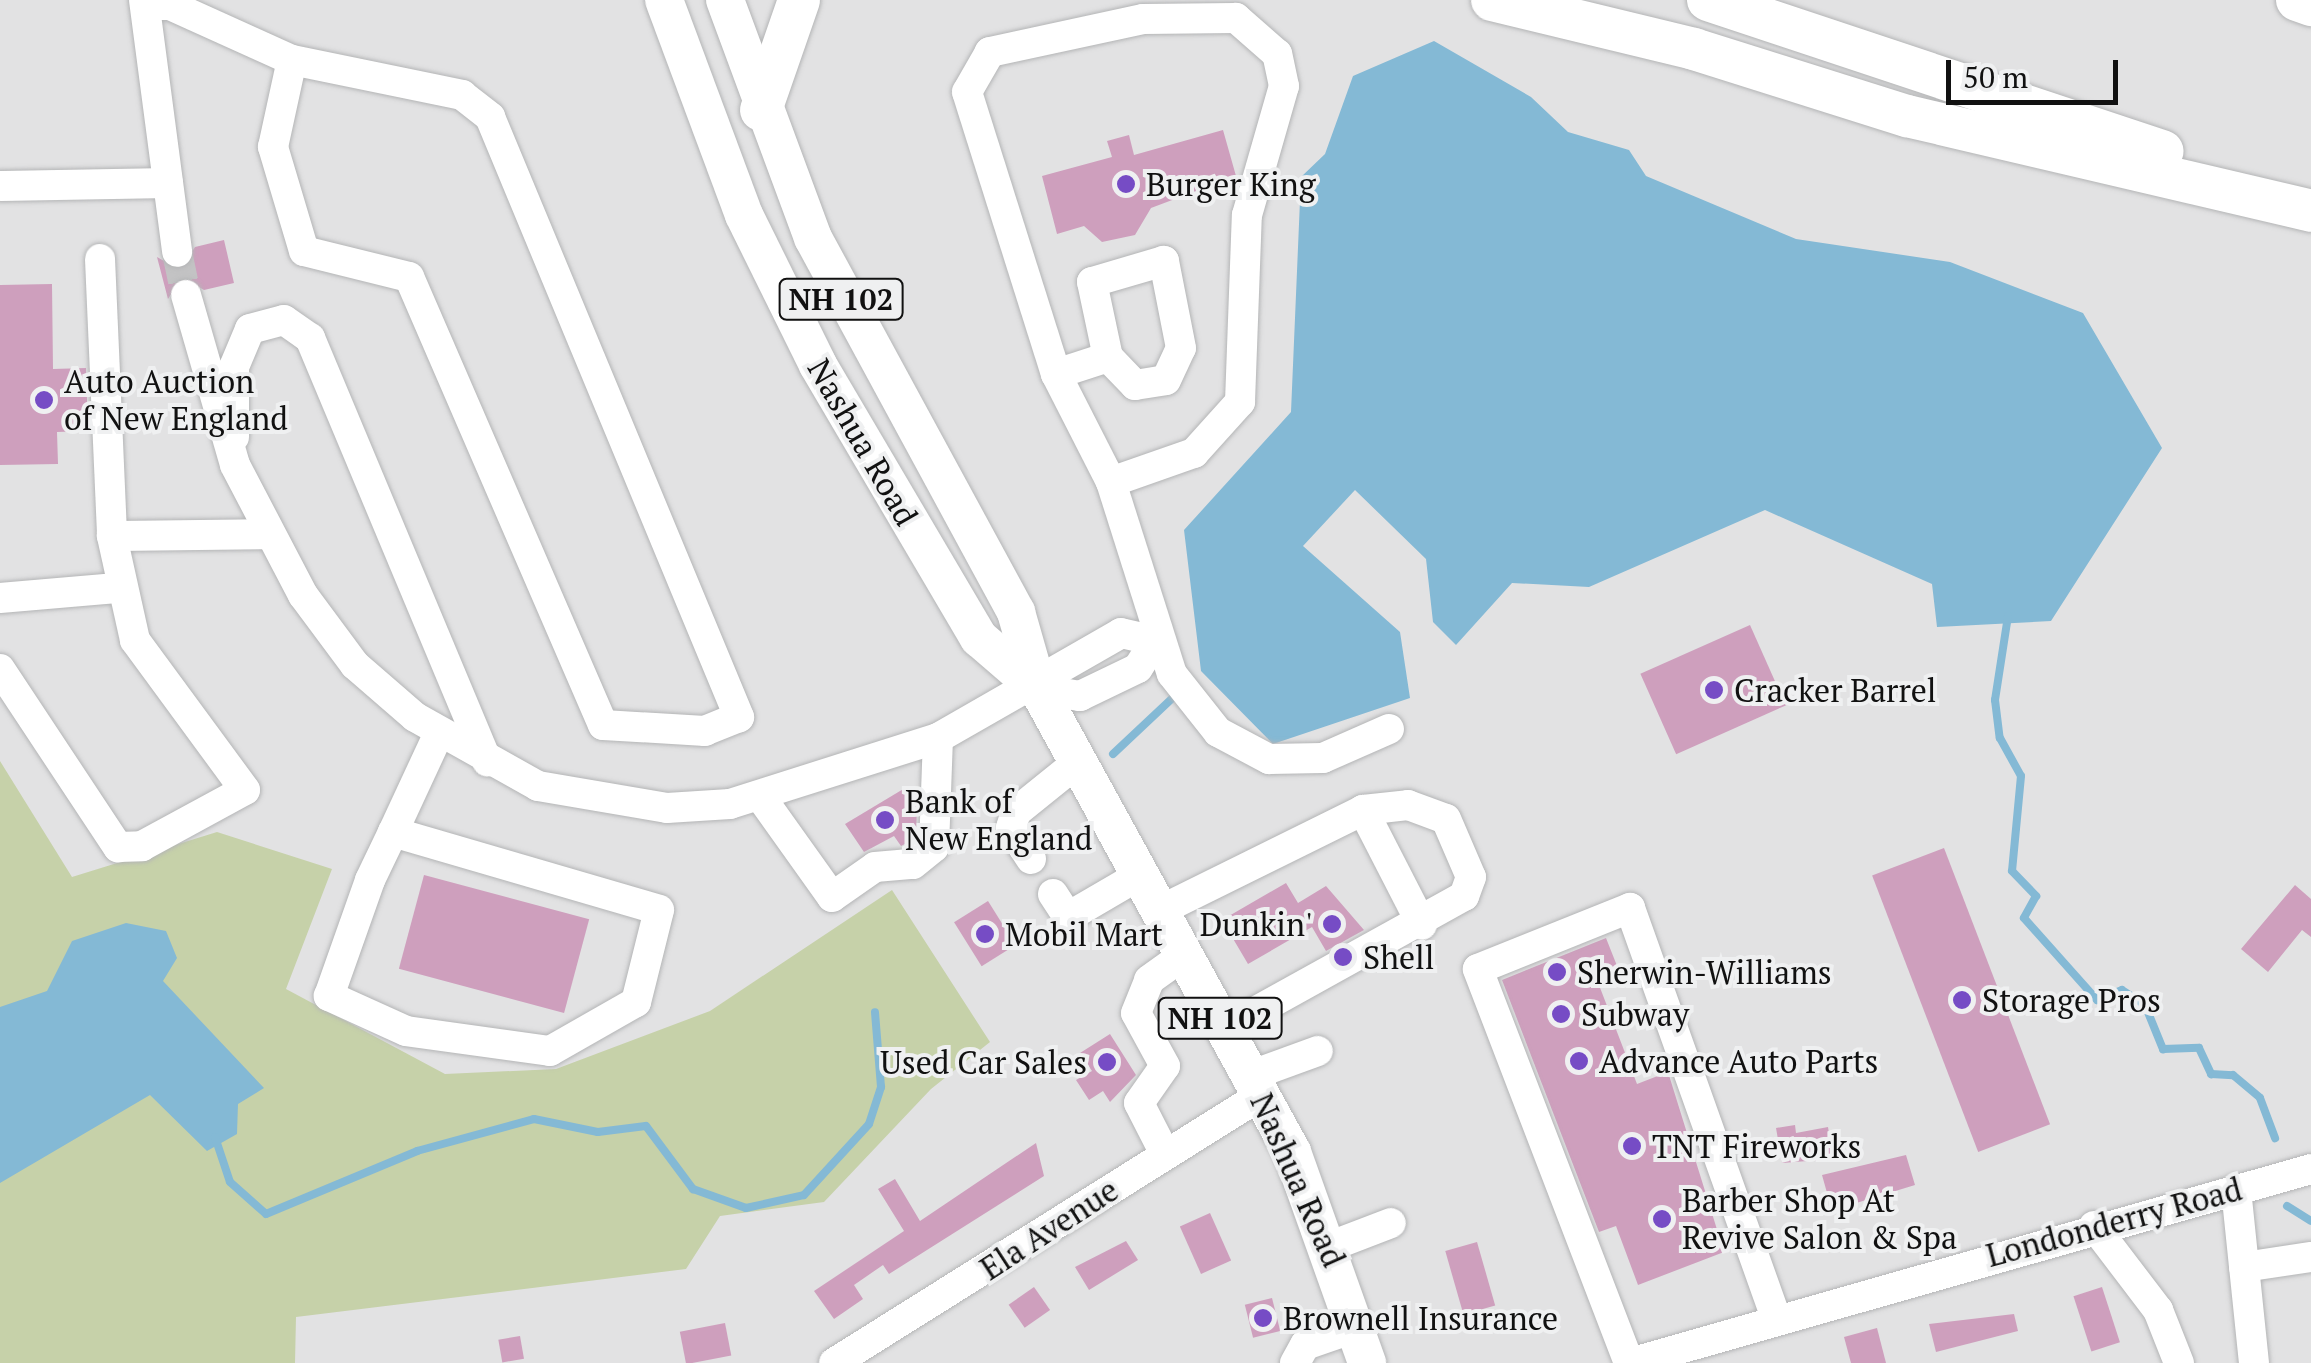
<!DOCTYPE html>
<html>
<head>
<meta charset="utf-8">
<style>
  body { margin:0 }
  #map { position:relative; width:2311px; height:1363px; overflow:hidden; background:#e2e2e3; font-family:"PT Serif",serif }
  div>[style] { position:absolute }
  [style*='--x'] { left:calc(var(--x)*1px); top:calc(var(--y)*1px); width:calc(var(--w)*1px); rotate:calc(var(--a)*1deg) }
  .green>* { inset:0; background:#c6d1a9 }
  .water>* { inset:0; background:#84b9d5 }
  .stream>* { height:8px; margin:-4px; padding:0 4px; transform-origin:4px; border-radius:4px; background:#84b9d5 }
  .building>* { inset:0; background:#ce9fbd; transform-origin:0 0 }
  .minor-tunnel>* { height:30px; margin-top:-15px; transform-origin:0; background:repeating-linear-gradient(90deg,#c3c3c4 0 30px,transparent 0 45px) }
  .roads { filter:drop-shadow(0 0 2px #b4b5b6) drop-shadow(0 0 2px #b4b5b6) }
  .minor>* { height:30px; margin:-15px; padding:0 15px; transform-origin:15px; border-radius:15px; background:#fff }
  .major>* { height:38px; margin:-19px; padding:0 19px; transform-origin:19px; border-radius:19px; background:#fff }
  .highway>* { height:42px; margin:-21px; padding:0 21px; transform-origin:21px; border-radius:21px; background:#fff }
  .dots>* { width:28px; height:28px; translate:-50% -50%; box-sizing:border-box; border:5px solid #eff0f1; border-radius:50% }
  span { translate:-50% -50%; white-space:nowrap; text-align:center; line-height:1.15; -webkit-text-stroke:8px #eff0f1; paint-order:stroke }
  .shield-label span { padding:2px 8px; background:#eff0f1; border:2px solid; border-radius:8px; -webkit-text-stroke-width:0 }
  .shield-label { font-size:30px; color:#111; font-weight:700 }
  .poi-label { font-size:32px; color:#111 }
  .left { translate:0 -50%; text-align:left }
  .right { translate:-100% -50%; text-align:right }
  .street-label { font-size:32px; color:#111 }
  .scale { position:absolute; left:1946px; top:60px; width:172px; height:45px; box-sizing:border-box; border:5px solid #111; border-top:0; padding-left:12px; font-size:30px; line-height:35px; white-space:nowrap; color:#111; -webkit-text-stroke:8px #eff0f1; paint-order:stroke }
</style>
</head>
<body>
<div id="map">
  <div class="green">
    <div style="clip-path:polygon(0 761px,72px 877px,217px 832px,332px 869px,286px 989px,445px 1074px,556px 1069px,710px 1011px,892px 890px,990px 1042px,931px 1089px,824px 1202px,720px 1216px,686px 1269px,296px 1317px,295px 1363px,0 1363px)"></div>
  </div>
  <div class="water">
    <div style="clip-path:polygon(1434px 41px,1531px 97px,1568px 132px,1629px 150px,1646px 176px,1796px 239px,1950px 262px,2083px 313px,2162px 448px,2051px 621px,1937px 627px,1932px 584px,1765px 510px,1589px 587px,1512px 583px,1456px 645px,1433px 622px,1426px 559px,1355px 490px,1303px 546px,1400px 632px,1410px 698px,1273px 744px,1201px 671px,1184px 530px,1291px 412px,1301px 177px,1325px 154px,1353px 76px)"></div>
    <div style="clip-path:polygon(126px 923px,166px 931px,177px 958px,163px 981px,264px 1088px,238px 1104px,237px 1134px,207px 1151px,150px 1095px,0 1183px,0 1007px,47px 991px,72px 941px)"></div>
  </div>
  <div class="stream">
    <div style="--x:2008;--y:616;--w:85;--a:98.8"></div>
    <div style="--x:1995;--y:700;--w:38;--a:83"></div>
    <div style="--x:2000;--y:738;--w:43;--a:61.1"></div>
    <div style="--x:2021;--y:776;--w:95;--a:95.4"></div>
    <div style="--x:2012;--y:871;--w:35;--a:46"></div>
    <div style="--x:2036;--y:896;--w:25;--a:119"></div>
    <div style="--x:2024;--y:918;--w:110;--a:48.3"></div>
    <div style="--x:2097;--y:1000;--w:27;--a:-22"></div>
    <div style="--x:2122;--y:990;--w:27;--a:33"></div>
    <div style="--x:2145;--y:1005;--w:48;--a:67.8"></div>
    <div style="--x:2163;--y:1049;--w:36;--a:-2"></div>
    <div style="--x:2199;--y:1048;--w:29;--a:65"></div>
    <div style="--x:2211;--y:1074;--w:22;--a:3"></div>
    <div style="--x:2233;--y:1075;--w:35;--a:40"></div>
    <div style="--x:2260;--y:1098;--w:43;--a:69.4"></div>
    <div style="--x:1113;--y:754;--w:91;--a:-43.2"></div>
    <div style="--x:215;--y:1137;--w:47;--a:71.6"></div>
    <div style="--x:230;--y:1182;--w:48;--a:41.6"></div>
    <div style="--x:266;--y:1214;--w:164;--a:-22.6"></div>
    <div style="--x:417;--y:1151;--w:121;--a:-15.3"></div>
    <div style="--x:534;--y:1119;--w:65;--a:11.5"></div>
    <div style="--x:598;--y:1132;--w:48;--a:-7.1"></div>
    <div style="--x:646;--y:1126;--w:79;--a:53.3"></div>
    <div style="--x:693;--y:1189;--w:56;--a:19.7"></div>
    <div style="--x:746;--y:1208;--w:59;--a:-12.6"></div>
    <div style="--x:804;--y:1195;--w:96;--a:-47.5"></div>
    <div style="--x:869;--y:1124;--w:39;--a:-72"></div>
    <div style="--x:881;--y:1087;--w:75;--a:-94.6"></div>
    <div style="--x:2287;--y:1206;--w:28;--a:32"></div>
  </div>
  <div class="building">
    <div style="clip-path:polygon(1223px 130px,1236px 176px,1151px 208px,1135px 235px,1102px 242px,1084px 226px,1057px 234px,1042px 176px,1112px 157px,1107px 141px,1129px 135px,1134px 155px)"></div>
    <div style="clip-path:polygon(224px 240px,234px 283px,204px 290px,182px 277px,168px 299px,157px 257px,180px 270px,195px 247px)"></div>
    <div style="clip-path:polygon(52px 284px,53px 369px,86px 368px,88px 431px,57px 432px,58px 464px,0 465px,0 285px)"></div>
    <div style="left:1750px;top:625px;width:88px;height:120px;rotate:66deg"></div>
    <div style="clip-path:polygon(905px 788px,917px 806px,916px 838px,901px 846px,894px 836px,864px 852px,845px 824px)"></div>
    <div style="left:1944px;top:848px;width:296px;height:77px;rotate:69deg"></div>
    <div style="left:424px;top:875px;width:171px;height:97px;rotate:15deg"></div>
    <div style="clip-path:polygon(1286px 883px,1298px 903px,1326px 886px,1364px 930px,1326px 951px,1312px 927px,1248px 964px,1222px 920px)"></div>
    <div style="clip-path:polygon(2295px 885px,2311px 899px,2311px 937px,2302px 930px,2268px 972px,2241px 949px)"></div>
    <div style="left:988px;top:901px;width:52px;height:40px;rotate:58deg"></div>
    <div style="clip-path:polygon(1606px 938px,1621px 976px,1599px 985px,1637px 1084px,1668px 1072px,1724px 1252px,1638px 1285px,1616px 1226px,1599px 1232px,1502px 980px)"></div>
    <div style="clip-path:polygon(1110px 1034px,1136px 1075px,1110px 1102px,1103px 1091px,1089px 1100px,1076px 1080px,1092px 1071px,1080px 1053px)"></div>
    <div style="clip-path:polygon(1795px 1125px,1796px 1133px,1828px 1127px,1833px 1159px,1782px 1163px,1776px 1128px)"></div>
    <div style="clip-path:polygon(1036px 1143px,1044px 1176px,889px 1274px,883px 1265px,854px 1285px,863px 1299px,834px 1319px,814px 1291px,904px 1231px,878px 1189px,895px 1179px,920px 1221px)"></div>
    <div style="clip-path:polygon(1906px 1155px,1915px 1185px,1853px 1204px,1850px 1193px,1829px 1200px,1822px 1175px)"></div>
    <div style="left:1210px;top:1213px;width:52px;height:33px;rotate:66deg"></div>
    <div style="clip-path:polygon(1126px 1241px,1138px 1260px,1089px 1290px,1075px 1267px)"></div>
    <div style="left:1477px;top:1242px;width:66px;height:33px;rotate:74deg"></div>
    <div style="left:1034px;top:1287px;width:28px;height:31px;rotate:55deg"></div>
    <div style="left:2102px;top:1287px;width:58px;height:30px;rotate:72deg"></div>
    <div style="left:1272px;top:1298px;width:34px;height:28px;rotate:76deg"></div>
    <div style="clip-path:polygon(2014px 1314px,2018px 1331px,1936px 1352px,1929px 1324px)"></div>
    <div style="left:725px;top:1323px;width:33px;height:46px;rotate:79deg"></div>
    <div style="clip-path:polygon(1877px 1328px,1886px 1363px,1851px 1363px,1844px 1337px)"></div>
    <div style="left:520px;top:1336px;width:23px;height:22px;rotate:80deg"></div>
  </div>
  <div class="minor-tunnel">
    <div style="--x:177;--y:252;--w:44;--a:78.2"></div>
  </div>
  <div class="roads">
    <div class="minor">
      <div style="--x:144;--y:0;--w:254;--a:82.5"></div>
      <div style="--x:147;--y:5;--w:23;--a:0"></div>
      <div style="--x:170;--y:5;--w:134;--a:24.3"></div>
      <div style="--x:292;--y:60;--w:174;--a:11.6"></div>
      <div style="--x:462;--y:95;--w:36;--a:38"></div>
      <div style="--x:490;--y:117;--w:650;--a:67.46"></div>
      <div style="--x:739;--y:717;--w:37;--a:158"></div>
      <div style="--x:705;--y:731;--w:102;--a:-176.6"></div>
      <div style="--x:603;--y:725;--w:488;--a:-113.4"></div>
      <div style="--x:409;--y:277;--w:108;--a:-166.1"></div>
      <div style="--x:304;--y:251;--w:109;--a:-106.6"></div>
      <div style="--x:273;--y:147;--w:89;--a:-77.7"></div>
      <div style="--x:0;--y:186;--w:168;--a:-1"></div>
      <div style="--x:100;--y:259;--w:277;--a:87.5"></div>
      <div style="--x:186;--y:295;--w:177;--a:73.9"></div>
      <div style="--x:235;--y:465;--w:147;--a:62.4"></div>
      <div style="--x:303;--y:595;--w:87;--a:53.4"></div>
      <div style="--x:355;--y:665;--w:79;--a:40.9"></div>
      <div style="--x:415;--y:717;--w:141;--a:29.3"></div>
      <div style="--x:538;--y:786;--w:131;--a:9.7"></div>
      <div style="--x:667;--y:808;--w:63;--a:-3.6"></div>
      <div style="--x:730;--y:804;--w:218;--a:-17.6"></div>
      <div style="--x:938;--y:738;--w:211;--a:-29.8"></div>
      <div style="--x:1121;--y:633;--w:35;--a:13"></div>
      <div style="--x:1056;--y:374;--w:55;--a:-18.1"></div>
      <div style="--x:1108;--y:357;--w:39;--a:46"></div>
      <div style="--x:1135;--y:385;--w:31;--a:-9"></div>
      <div style="--x:1166;--y:380;--w:35;--a:-65"></div>
      <div style="--x:1181;--y:348;--w:89;--a:-101.1"></div>
      <div style="--x:1164;--y:261;--w:75;--a:163.7"></div>
      <div style="--x:1092;--y:282;--w:77;--a:78"></div>
      <div style="--x:234;--y:437;--w:70;--a:-90"></div>
      <div style="--x:234;--y:367;--w:41;--a:-67.2"></div>
      <div style="--x:250;--y:329;--w:35;--a:-15"></div>
      <div style="--x:284;--y:320;--w:32;--a:35"></div>
      <div style="--x:310;--y:338;--w:459;--a:67.3"></div>
      <div style="--x:1111;--y:482;--w:88;--a:-19.3"></div>
      <div style="--x:1194;--y:453;--w:69;--a:-48"></div>
      <div style="--x:1240;--y:402;--w:187;--a:-87.9"></div>
      <div style="--x:1247;--y:215;--w:134;--a:-74"></div>
      <div style="--x:1284;--y:86;--w:33;--a:-102"></div>
      <div style="--x:1277;--y:54;--w:55;--a:-138.7"></div>
      <div style="--x:1236;--y:18;--w:93;--a:179.4"></div>
      <div style="--x:1143;--y:19;--w:157;--a:167.8"></div>
      <div style="--x:990;--y:52;--w:46;--a:119.9"></div>
      <div style="--x:967;--y:92;--w:296;--a:72.5"></div>
      <div style="--x:1056;--y:374;--w:121;--a:63"></div>
      <div style="--x:1111;--y:482;--w:201;--a:72.4"></div>
      <div style="--x:1172;--y:674;--w:74;--a:51.6"></div>
      <div style="--x:1218;--y:732;--w:58;--a:27.9"></div>
      <div style="--x:1269;--y:759;--w:54;--a:-1.1"></div>
      <div style="--x:1323;--y:758;--w:72;--a:-23.7"></div>
      <div style="--x:0;--y:598;--w:117;--a:-4.9"></div>
      <div style="--x:0;--y:669;--w:214;--a:56.5"></div>
      <div style="--x:118;--y:847;--w:24;--a:-2"></div>
      <div style="--x:142;--y:846;--w:117;--a:-28.5"></div>
      <div style="--x:245;--y:790;--w:186;--a:-126.3"></div>
      <div style="--x:135;--y:640;--w:107;--a:-102.5"></div>
      <div style="--x:112;--y:536;--w:154;--a:-0.7"></div>
      <div style="--x:1038;--y:689;--w:43;--a:9.5"></div>
      <div style="--x:1080;--y:696;--w:64;--a:-25.8"></div>
      <div style="--x:1138;--y:668;--w:32;--a:-58"></div>
      <div style="--x:760;--y:796;--w:124;--a:54.5"></div>
      <div style="--x:832;--y:897;--w:52;--a:-34.9"></div>
      <div style="--x:875;--y:867;--w:38;--a:-5"></div>
      <div style="--x:913;--y:864;--w:27;--a:-39"></div>
      <div style="--x:934;--y:847;--w:109;--a:-87.9"></div>
      <div style="--x:1363;--y:810;--w:129;--a:62.8"></div>
      <div style="--x:393;--y:832;--w:277;--a:16.3"></div>
      <div style="--x:659;--y:910;--w:95;--a:104"></div>
      <div style="--x:636;--y:1002;--w:99;--a:150.3"></div>
      <div style="--x:550;--y:1051;--w:145;--a:-172.1"></div>
      <div style="--x:406;--y:1031;--w:85;--a:-155.6"></div>
      <div style="--x:329;--y:996;--w:123;--a:-70.5"></div>
      <div style="--x:370;--y:880;--w:53;--a:-64.4"></div>
      <div style="--x:393;--y:832;--w:109;--a:-65.1"></div>
      <div style="--x:1031;--y:859;--w:37;--a:-123"></div>
      <div style="--x:1011;--y:828;--w:17;--a:-73"></div>
      <div style="--x:1016;--y:812;--w:80;--a:-38.9"></div>
      <div style="--x:1053;--y:894;--w:27;--a:57"></div>
      <div style="--x:1068;--y:917;--w:83;--a:-30.3"></div>
      <div style="--x:1159;--y:911;--w:228;--a:-26.3"></div>
      <div style="--x:1363;--y:810;--w:45;--a:-6.3"></div>
      <div style="--x:1408;--y:805;--w:40;--a:20.2"></div>
      <div style="--x:1446;--y:819;--w:63;--a:66.7"></div>
      <div style="--x:1471;--y:877;--w:20;--a:110"></div>
      <div style="--x:1464;--y:896;--w:272;--a:151"></div>
      <div style="--x:1252;--y:1075;--w:70;--a:-20"></div>
      <div style="--x:1165;--y:1154;--w:57;--a:-117"></div>
      <div style="--x:1139;--y:1103;--w:45;--a:-54.9"></div>
      <div style="--x:1165;--y:1066;--w:60;--a:-118.7"></div>
      <div style="--x:1136;--y:1013;--w:35;--a:-68"></div>
      <div style="--x:1149;--y:980;--w:43;--a:-35.5"></div>
      <div style="--x:2236;--y:1189;--w:175;--a:84.1"></div>
      <div style="--x:2094;--y:1226;--w:106;--a:52.7"></div>
      <div style="--x:2158;--y:1310;--w:57;--a:68.4"></div>
      <div style="--x:1331;--y:1246;--w:64;--a:-21"></div>
      <div style="--x:2244;--y:1267;--w:68;--a:-8.5"></div>
      <div style="--x:834;--y:1363;--w:506;--a:-32.09"></div>
      <div style="--x:1295;--y:1363;--w:21;--a:-61"></div>
      <div style="--x:1305;--y:1345;--w:55;--a:-19.1"></div>
      <div style="--x:1629;--y:1363;--w:422;--a:-111"></div>
      <div style="--x:1478;--y:969;--w:164;--a:-21.9"></div>
      <div style="--x:1630;--y:908;--w:435;--a:70.4"></div>
      <div style="--x:1630;--y:1363;--w:708;--a:-15.9"></div>
    </div>
    <div class="major">
      <div style="--x:664;--y:0;--w:229;--a:69.6"></div>
      <div style="--x:744;--y:215;--w:167;--a:63.7"></div>
      <div style="--x:818;--y:365;--w:317;--a:59.5"></div>
      <div style="--x:979;--y:638;--w:78;--a:40.8"></div>
      <div style="--x:725;--y:0;--w:254;--a:69.7"></div>
      <div style="--x:813;--y:238;--w:426;--a:61.5"></div>
      <div style="--x:1016;--y:612;--w:80;--a:74.1"></div>
      <div style="--x:1038;--y:689;--w:528;--a:61.25"></div>
      <div style="--x:1292;--y:1152;--w:224;--a:70.4"></div>
    </div>
    <div class="highway">
      <div style="--x:1492;--y:0;--w:208;--a:13.6"></div>
      <div style="--x:1694;--y:49;--w:223;--a:17.5"></div>
      <div style="--x:1907;--y:116;--w:415;--a:13.2"></div>
      <div style="--x:1708;--y:0;--w:479;--a:18.4"></div>
      <div style="--x:2297;--y:0;--w:15;--a:20"></div>
      <div style="--x:761;--y:110;--w:116;--a:-70.9"></div>
    </div>
  </div>
  <div class="dots">
    <div style="left:1126px;top:184px;background:#764cc5"></div>
    <div style="left:44px;top:400px;background:#764cc5"></div>
    <div style="left:1714px;top:690px;background:#764cc5"></div>
    <div style="left:885px;top:820px;background:#764cc5"></div>
    <div style="left:1332px;top:924px;background:#764cc5"></div>
    <div style="left:985px;top:934px;background:#764cc5"></div>
    <div style="left:1343px;top:957px;background:#764cc5"></div>
    <div style="left:1557px;top:972px;background:#764cc5"></div>
    <div style="left:1962px;top:1000px;background:#764cc5"></div>
    <div style="left:1561px;top:1014px;background:#764cc5"></div>
    <div style="left:1579px;top:1061px;background:#764cc5"></div>
    <div style="left:1107px;top:1062px;background:#764cc5"></div>
    <div style="left:1632px;top:1146px;background:#764cc5"></div>
    <div style="left:1662px;top:1219px;background:#764cc5"></div>
    <div style="left:1263px;top:1318px;background:#764cc5"></div>
  </div>
  <div class="shield-label">
    <span style="left:841px;top:299px">NH 102</span>
    <span style="left:1220px;top:1018px">NH 102</span>
  </div>
  <div class="poi-label">
    <span class="left" style="left:1146px;top:184px">Burger King</span>
    <span class="left" style="left:64px;top:400px">Auto Auction<br>of New England</span>
    <span class="left" style="left:1734px;top:690px">Cracker Barrel</span>
    <span class="left" style="left:905px;top:820px">Bank of<br>New England</span>
    <span class="right" style="left:1312px;top:924px">Dunkin'</span>
    <span class="left" style="left:1005px;top:934px">Mobil Mart</span>
    <span class="left" style="left:1363px;top:957px">Shell</span>
    <span class="left" style="left:1577px;top:972px">Sherwin-Williams</span>
    <span class="left" style="left:1982px;top:1000px">Storage Pros</span>
    <span class="left" style="left:1581px;top:1014px">Subway</span>
    <span class="left" style="left:1599px;top:1061px">Advance Auto Parts</span>
    <span class="right" style="left:1087px;top:1062px">Used Car Sales</span>
    <span class="left" style="left:1652px;top:1146px">TNT Fireworks</span>
    <span class="left" style="left:1682px;top:1219px">Barber Shop At<br>Revive Salon &amp; Spa</span>
    <span class="left" style="left:1283px;top:1318px">Brownell Insurance</span>
  </div>
  <div class="street-label">
    <span style="left:863px;top:442px;rotate:60deg">Nashua Road</span>
    <span style="left:1298px;top:1180px;rotate:66deg">Nashua Road</span>
    <span style="left:2114px;top:1222px;rotate:-15deg">Londonderry Road</span>
    <span style="left:1049px;top:1229px;rotate:-33deg">Ela Avenue</span>
  </div>
  <div class="scale">50 m</div>
</div>
</body>
</html>
